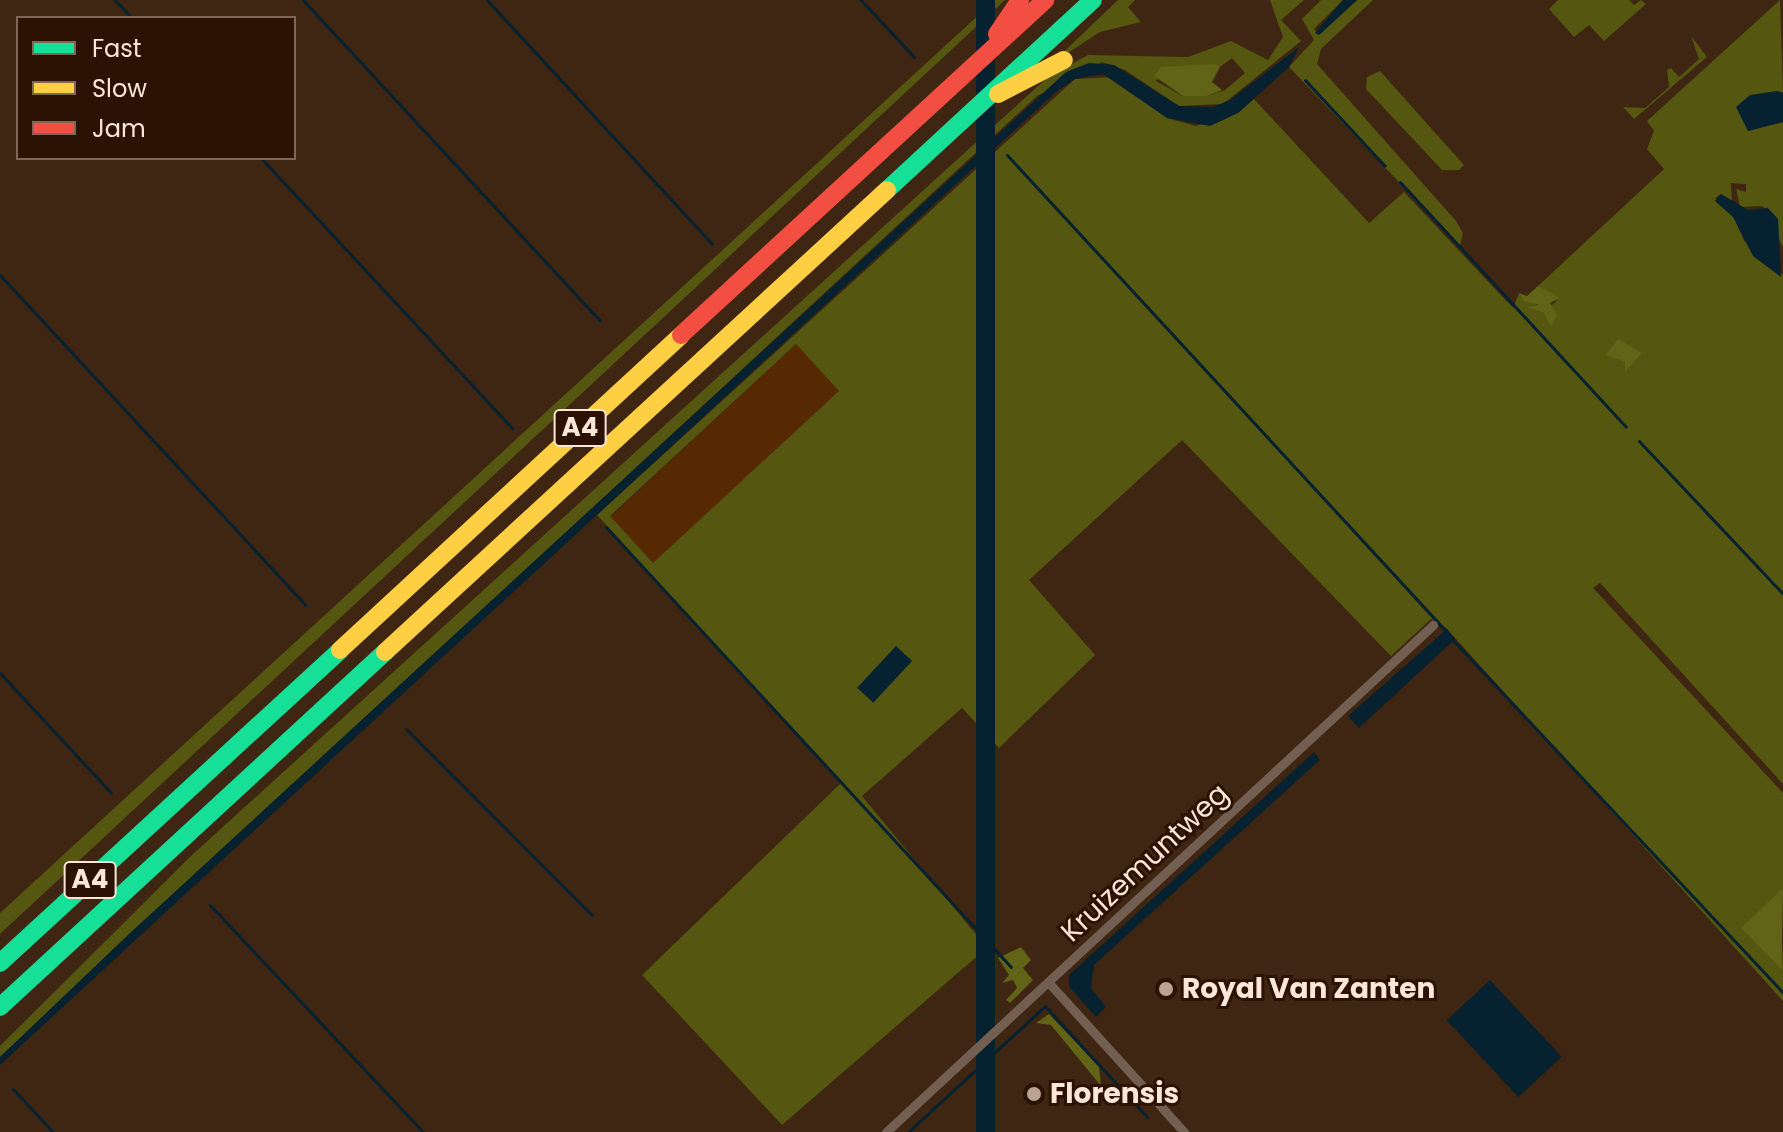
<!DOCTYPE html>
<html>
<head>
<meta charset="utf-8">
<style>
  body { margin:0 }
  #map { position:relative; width:1783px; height:1132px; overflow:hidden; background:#3e2612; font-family:Poppins,sans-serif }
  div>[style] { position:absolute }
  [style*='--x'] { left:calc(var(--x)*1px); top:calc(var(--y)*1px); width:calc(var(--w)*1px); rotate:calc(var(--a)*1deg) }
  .built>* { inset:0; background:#572902; transform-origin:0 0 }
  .green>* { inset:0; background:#555610 }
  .forest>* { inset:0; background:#616316 }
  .water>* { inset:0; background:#06212f; transform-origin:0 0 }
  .stream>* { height:3px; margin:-1.5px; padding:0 1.5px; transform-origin:1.5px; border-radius:1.5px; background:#06212f }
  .street>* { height:9px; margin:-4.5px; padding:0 4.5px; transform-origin:4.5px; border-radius:4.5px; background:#725f52 }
  .fast>* { height:18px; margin:-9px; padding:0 9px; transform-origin:9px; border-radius:9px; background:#16e098 }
  .slow>* { height:18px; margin:-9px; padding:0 9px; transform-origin:9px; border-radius:9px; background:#ffcf43 }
  .jam>* { height:18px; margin:-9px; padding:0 9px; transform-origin:9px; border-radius:9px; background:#f24e42 }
  .dots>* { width:22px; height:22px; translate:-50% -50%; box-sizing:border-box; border:4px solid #2b1202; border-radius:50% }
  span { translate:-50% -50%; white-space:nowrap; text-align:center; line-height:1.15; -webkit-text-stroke:6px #2b1202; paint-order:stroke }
  .shield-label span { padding:2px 6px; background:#2b1202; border:2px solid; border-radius:6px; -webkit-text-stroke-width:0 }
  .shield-label { font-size:26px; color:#fce6d8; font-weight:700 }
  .street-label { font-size:28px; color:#fce6d8 }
  .poi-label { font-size:28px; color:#fce6d8; font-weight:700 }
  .left { translate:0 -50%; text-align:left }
  .legend { position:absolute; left:16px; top:16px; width:280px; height:144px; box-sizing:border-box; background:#2b1202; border:2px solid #7f6758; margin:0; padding:10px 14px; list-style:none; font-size:24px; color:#fce6d8 }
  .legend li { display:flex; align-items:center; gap:16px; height:40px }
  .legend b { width:40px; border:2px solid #7f6758 }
</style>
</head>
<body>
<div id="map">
  <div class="built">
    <div style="left:796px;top:344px;width:64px;height:254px;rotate:47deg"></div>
  </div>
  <div class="green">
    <div style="clip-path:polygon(995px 0,1005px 0,0 934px,0 913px)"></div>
    <div style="clip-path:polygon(1118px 0,1135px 0,1128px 7px,1141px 22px,1100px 32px,1051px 64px)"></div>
    <div style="clip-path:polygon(evenodd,1270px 0,1304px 0,1281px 20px,1301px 41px,1223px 104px,1179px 106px,1125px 70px,1102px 62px,1037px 96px,0 1057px,0 1046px,192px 855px,1048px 77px,1088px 55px,1188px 57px,1231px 41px,1268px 60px,1283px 37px,1270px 0,1232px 58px,1245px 73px,1225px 90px,1207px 96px,1183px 96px,1156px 81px,1168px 67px,1220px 67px,1232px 58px)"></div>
    <div style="clip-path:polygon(1321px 0,1343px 0,1314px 29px,1319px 35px,1357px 0,1373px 0,1321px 49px,1317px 64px,1456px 221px,1463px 233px,1460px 246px,1289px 67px,1314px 40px,1302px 19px)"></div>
    <div style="clip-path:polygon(1558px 0,1629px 0,1634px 5px,1641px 0,1646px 4px,1604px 41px,1589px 25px,1574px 37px,1549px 9px)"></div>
    <div style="clip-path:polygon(evenodd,1780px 0,1783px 93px,1777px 91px,1748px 131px,1783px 122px,1783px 247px,1777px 236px,1778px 219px,1762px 206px,1740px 207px,1736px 189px,1746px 192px,1746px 184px,1731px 183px,1732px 205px,1721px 194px,1715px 198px,1734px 217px,1744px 241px,1783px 275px,1783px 784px,1600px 583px,1593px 588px,1783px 793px,1783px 888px,1742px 928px,1783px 971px,1783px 1001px,1447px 629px,1431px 619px,1391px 656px,1182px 440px,1029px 580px,1095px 655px,999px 748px,962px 708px,862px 796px,983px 943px,982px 952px,782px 1125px,642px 975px,841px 783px,597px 515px,1075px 79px,1114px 77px,1167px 118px,1196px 126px,1238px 113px,1254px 99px,1369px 223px,1404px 192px,1513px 308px,1519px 293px,1541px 308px,1529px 307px,1544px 313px,1558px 299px,1538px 286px,1664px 169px,1647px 149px,1654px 131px,1647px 121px,1780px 0,796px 344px,839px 391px,653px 563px,610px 516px,796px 344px)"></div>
    <div style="clip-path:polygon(1691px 36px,1707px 57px,1634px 119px,1623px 107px,1645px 108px,1669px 87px,1667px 70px,1671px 68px,1679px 77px,1699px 59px)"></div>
    <div style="clip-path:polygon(1380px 71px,1464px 165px,1459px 170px,1442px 170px,1366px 89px,1367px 77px)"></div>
  </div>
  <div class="forest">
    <div style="clip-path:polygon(1216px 64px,1220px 67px,1212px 82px,1222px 90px,1207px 96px,1183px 96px,1154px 76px,1161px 67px)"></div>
    <div style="clip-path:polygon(1538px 286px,1560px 298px,1550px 303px,1557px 315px,1551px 327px,1544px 313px,1527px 307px,1539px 305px,1524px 301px,1519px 293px,1527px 296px)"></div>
    <div style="clip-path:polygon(1618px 339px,1642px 353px,1625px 372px,1625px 362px,1606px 355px)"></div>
    <div style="clip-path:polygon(1783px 888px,1782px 942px,1783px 971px,1741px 928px)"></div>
    <div style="clip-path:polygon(1021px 947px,1031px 960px,1023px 968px,1033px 980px,1010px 1003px,1006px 1000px,1017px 988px,1013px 980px,1002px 983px,1009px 975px,998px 958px)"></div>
    <div style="clip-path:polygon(1049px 1014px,1099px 1067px,1101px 1086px,1051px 1025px,1036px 1023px)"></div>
  </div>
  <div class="water">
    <div style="left:976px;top:0;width:19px;height:1325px"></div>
    <div style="clip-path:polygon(1343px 0,1357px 0,1319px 35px,1315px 33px)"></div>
    <div style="clip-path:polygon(1299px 47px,1289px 67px,1238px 113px,1210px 126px,1167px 118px,1103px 74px,1075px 79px,1057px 91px,0 1065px,0 1057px,129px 934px,1066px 72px,1089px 63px,1114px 65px,1179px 106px,1213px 107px,1230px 100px)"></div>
    <div style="clip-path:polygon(1777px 91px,1783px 93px,1783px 122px,1748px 131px,1736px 107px,1750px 95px)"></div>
    <div style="clip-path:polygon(1721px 194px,1748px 210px,1768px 208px,1778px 219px,1781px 277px,1753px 256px,1733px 217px,1715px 201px)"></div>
    <div style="clip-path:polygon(1447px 629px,1455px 639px,1359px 728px,1348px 716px)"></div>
    <div style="left:896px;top:646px;width:22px;height:57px;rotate:43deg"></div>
    <div style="clip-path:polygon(1314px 752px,1320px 760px,1094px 965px,1091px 988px,1106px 1007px,1096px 1017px,1069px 987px,1069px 975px)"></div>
    <div style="left:1490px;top:980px;width:105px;height:59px;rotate:47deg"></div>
  </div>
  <div class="stream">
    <div style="--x:115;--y:0;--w:25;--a:47"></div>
    <div style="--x:303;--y:0;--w:437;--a:47.2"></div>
    <div style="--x:487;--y:0;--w:332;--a:47.3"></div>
    <div style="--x:861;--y:0;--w:78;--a:47.1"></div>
    <div style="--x:1305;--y:80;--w:117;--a:47.1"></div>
    <div style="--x:1007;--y:155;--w:648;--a:47.32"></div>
    <div style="--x:261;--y:158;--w:369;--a:47.1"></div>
    <div style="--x:1400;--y:182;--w:333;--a:47.3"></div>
    <div style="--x:0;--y:275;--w:449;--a:47.2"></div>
    <div style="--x:1639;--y:441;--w:210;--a:46.7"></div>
    <div style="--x:606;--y:527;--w:598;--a:47.37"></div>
    <div style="--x:1453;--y:640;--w:483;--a:46.9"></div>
    <div style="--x:0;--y:673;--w:163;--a:47.2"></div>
    <div style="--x:406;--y:729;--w:263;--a:45"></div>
    <div style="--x:210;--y:905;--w:311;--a:46.8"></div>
    <div style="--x:13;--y:1089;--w:59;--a:47.1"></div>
    <div style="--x:908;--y:1132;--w:186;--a:-42.6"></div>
    <div style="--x:1045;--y:1006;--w:151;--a:47.4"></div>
  </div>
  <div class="street">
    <div style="--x:1049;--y:983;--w:201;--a:47.8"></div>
    <div style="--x:886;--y:1132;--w:746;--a:-42.83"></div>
  </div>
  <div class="fast">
    <div style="--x:887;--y:190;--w:280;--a:-42.7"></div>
    <div style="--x:0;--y:963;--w:462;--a:-42.6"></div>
    <div style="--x:0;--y:1007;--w:524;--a:-42.68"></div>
  </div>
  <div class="slow">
    <div style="--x:998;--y:94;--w:74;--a:-27.3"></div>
    <div style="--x:340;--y:650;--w:464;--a:-42.7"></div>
    <div style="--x:385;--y:652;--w:682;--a:-42.62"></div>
  </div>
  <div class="jam">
    <div style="--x:997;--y:34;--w:41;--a:-55.9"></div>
    <div style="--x:681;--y:335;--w:495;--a:-42.6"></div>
  </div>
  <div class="dots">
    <div style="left:1166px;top:989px;background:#baa393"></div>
    <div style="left:1034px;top:1094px;background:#baa393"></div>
  </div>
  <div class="shield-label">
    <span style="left:580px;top:428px">A4</span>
    <span style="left:90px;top:880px">A4</span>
  </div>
  <div class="street-label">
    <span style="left:1145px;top:863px;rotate:-43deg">Kruizemuntweg</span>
  </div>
  <div class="poi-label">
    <span class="left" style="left:1182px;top:989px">Royal Van Zanten</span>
    <span class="left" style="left:1050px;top:1094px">Florensis</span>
  </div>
  <ul class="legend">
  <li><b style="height:10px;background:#16e098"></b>Fast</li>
  <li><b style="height:10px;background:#ffcf43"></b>Slow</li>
  <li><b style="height:10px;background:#f24e42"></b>Jam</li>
  </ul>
</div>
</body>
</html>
